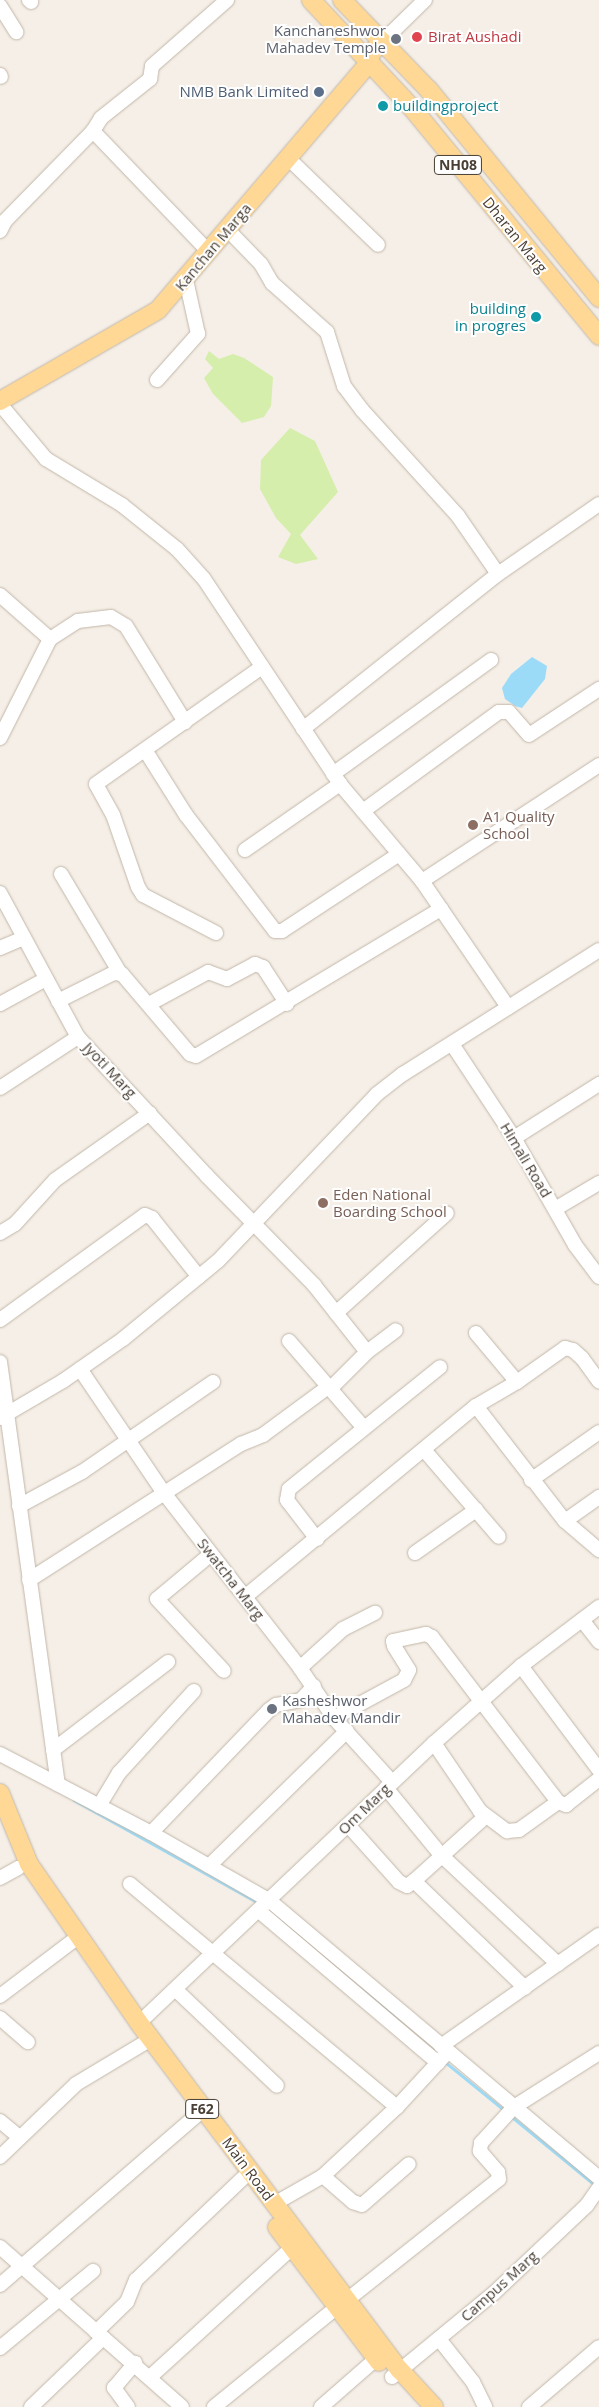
<!DOCTYPE html>
<html>
<head>
<meta charset="utf-8">
<style>
  body { margin:0 }
  #map { position:relative; width:599px; height:2407px; overflow:hidden; background:#f5efe7; font-family:"Open Sans",sans-serif }
  div>[style] { position:absolute }
  [style*='--x'] { left:calc(var(--x)*1px); top:calc(var(--y)*1px); width:calc(var(--w)*1px); rotate:calc(var(--a)*1deg) }
  .green>* { inset:0; background:#d5eeab }
  .water>* { inset:0; background:#9cdbf8 }
  .stream>* { height:2.5px; margin:-1.25px; padding:0 1.25px; transform-origin:1.25px; border-radius:1.25px; background:#9cdbf8 }
  .roads { filter:drop-shadow(0 0 1px #c2b6a8) drop-shadow(0 0 1px #c2b6a8) }
  .minor>* { height:14px; margin:-7px; padding:0 7px; transform-origin:7px; border-radius:7px; background:#fff }
  .major>* { height:18px; margin:-9px; padding:0 9px; transform-origin:9px; border-radius:9px; background:#ffd896 }
  .dots>* { width:14px; height:14px; translate:-50% -50%; box-sizing:border-box; border:2px solid #fff; border-radius:50% }
  span { translate:-50% -50%; white-space:nowrap; text-align:center; line-height:1.15; -webkit-text-stroke:4px #fff; paint-order:stroke }
  .shield-label span { padding:1px 4px; background:#fff; border:1px solid; border-radius:4px; -webkit-text-stroke-width:0 }
  .shield-label { font-size:14px; color:#493f35; font-weight:700 }
  .worship-label { font-size:15px; color:#5b616d }
  .right { translate:-100% -50%; text-align:right }
  .left { translate:0 -50%; text-align:left }
  .health-label { font-size:15px; color:#be3a42 }
  .service-label { font-size:15px; color:#4e5e75 }
  .culture-label { font-size:15px; color:#0d838f }
  .street-label { font-size:15px; color:#493f35 }
  .education-label { font-size:15px; color:#785e54 }
</style>
</head>
<body>
<div id="map">
  <div class="green">
    <div style="clip-path:polygon(209px 351px,219px 359px,233px 354px,244px 358px,273px 377px,271px 406px,264px 417px,242px 423px,213px 394px,204px 378px,213px 368px,205px 359px)"></div>
    <div style="clip-path:polygon(290px 428px,315px 441px,338px 492px,300px 535px,318px 559px,296px 564px,278px 557px,291px 534px,276px 518px,260px 489px,261px 460px)"></div>
  </div>
  <div class="water">
    <div style="clip-path:polygon(532px 657px,547px 666px,545px 679px,522px 708px,515px 706px,505px 699px,502px 688px,511px 674px)"></div>
  </div>
  <div class="stream">
    <div style="--x:74;--y:1800;--w:212;--a:29.1"></div>
    <div style="--x:276;--y:1917;--w:12;--a:31"></div>
    <div style="--x:363;--y:1988;--w:49;--a:42.5"></div>
    <div style="--x:444;--y:2061;--w:77;--a:39.2"></div>
    <div style="--x:512;--y:2117;--w:107;--a:39.3"></div>
  </div>
  <div class="roads">
    <div class="minor">
      <div style="--x:29;--y:0;--w:3;--a:45"></div>
      <div style="--x:0;--y:6;--w:31;--a:58"></div>
      <div style="--x:382;--y:42;--w:60;--a:-44.3"></div>
      <div style="--x:0;--y:75;--w:2;--a:63"></div>
      <div style="--x:288;--y:158;--w:125;--a:44"></div>
      <div style="--x:228;--y:230;--w:47;--a:45.9"></div>
      <div style="--x:261;--y:264;--w:22;--a:60"></div>
      <div style="--x:272;--y:283;--w:74;--a:41.7"></div>
      <div style="--x:327;--y:332;--w:57;--a:72.5"></div>
      <div style="--x:344;--y:386;--w:30;--a:53"></div>
      <div style="--x:362;--y:410;--w:143;--a:47.8"></div>
      <div style="--x:458;--y:516;--w:70;--a:55.4"></div>
      <div style="--x:0;--y:231;--w:11;--a:-63"></div>
      <div style="--x:5;--y:221;--w:126;--a:-45.6"></div>
      <div style="--x:209;--y:252;--w:168;--a:-133.8"></div>
      <div style="--x:93;--y:131;--w:15;--a:-58"></div>
      <div style="--x:101;--y:118;--w:63;--a:-38.5"></div>
      <div style="--x:150;--y:79;--w:13;--a:-81"></div>
      <div style="--x:152;--y:66;--w:100;--a:-41.3"></div>
      <div style="--x:157;--y:380;--w:62;--a:-48.3"></div>
      <div style="--x:198;--y:334;--w:55;--a:-102.5"></div>
      <div style="--x:0;--y:404;--w:72;--a:50.1"></div>
      <div style="--x:46;--y:459;--w:89;--a:31.2"></div>
      <div style="--x:122;--y:505;--w:70;--a:38.7"></div>
      <div style="--x:177;--y:549;--w:40;--a:48"></div>
      <div style="--x:204;--y:579;--w:246;--a:56.4"></div>
      <div style="--x:340;--y:784;--w:127;--a:49.8"></div>
      <div style="--x:422;--y:881;--w:153;--a:55.7"></div>
      <div style="--x:0;--y:595;--w:67;--a:41.3"></div>
      <div style="--x:303;--y:729;--w:249;--a:-38.5"></div>
      <div style="--x:498;--y:574;--w:123;--a:-34.7"></div>
      <div style="--x:0;--y:738;--w:111;--a:-63.2"></div>
      <div style="--x:50;--y:639;--w:33;--a:-33"></div>
      <div style="--x:78;--y:621;--w:33;--a:-7"></div>
      <div style="--x:111;--y:617;--w:17;--a:31"></div>
      <div style="--x:126;--y:626;--w:113;--a:58.4"></div>
      <div style="--x:145;--y:750;--w:77;--a:57.8"></div>
      <div style="--x:186;--y:815;--w:146;--a:52.5"></div>
      <div style="--x:275;--y:931;--w:7;--a:0"></div>
      <div style="--x:282;--y:931;--w:140;--a:-33.3"></div>
      <div style="--x:333;--y:774;--w:195;--a:-35.8"></div>
      <div style="--x:363;--y:811;--w:168;--a:-36.1"></div>
      <div style="--x:499;--y:712;--w:10;--a:0"></div>
      <div style="--x:509;--y:712;--w:30;--a:49"></div>
      <div style="--x:529;--y:735;--w:84;--a:-33.3"></div>
      <div style="--x:245;--y:850;--w:116;--a:-34.8"></div>
      <div style="--x:61;--y:874;--w:115;--a:59.2"></div>
      <div style="--x:422;--y:881;--w:212;--a:-33.2"></div>
      <div style="--x:0;--y:893;--w:164;--a:61.6"></div>
      <div style="--x:78;--y:1037;--w:190;--a:47.1"></div>
      <div style="--x:207;--y:1176;--w:153;--a:45.5"></div>
      <div style="--x:314;--y:1285;--w:85;--a:51.7"></div>
      <div style="--x:216;--y:933;--w:82;--a:-152.5"></div>
      <div style="--x:143;--y:895;--w:9;--a:-122"></div>
      <div style="--x:138;--y:887;--w:76;--a:-109.1"></div>
      <div style="--x:113;--y:815;--w:35;--a:-119"></div>
      <div style="--x:96;--y:784;--w:203;--a:-35.2"></div>
      <div style="--x:0;--y:948;--w:26;--a:-23"></div>
      <div style="--x:58;--y:1001;--w:63;--a:-26.6"></div>
      <div style="--x:114;--y:973;--w:8;--a:7"></div>
      <div style="--x:122;--y:974;--w:105;--a:49.6"></div>
      <div style="--x:190;--y:1054;--w:6;--a:18"></div>
      <div style="--x:196;--y:1056;--w:286;--a:-31"></div>
      <div style="--x:0;--y:1004;--w:52;--a:-28.5"></div>
      <div style="--x:149;--y:1004;--w:67;--a:-28.5"></div>
      <div style="--x:208;--y:972;--w:20;--a:20"></div>
      <div style="--x:227;--y:979;--w:32;--a:-28"></div>
      <div style="--x:255;--y:964;--w:9;--a:21"></div>
      <div style="--x:263;--y:967;--w:44;--a:57"></div>
      <div style="--x:452;--y:1044;--w:113;--a:56.6"></div>
      <div style="--x:514;--y:1138;--w:123;--a:60.3"></div>
      <div style="--x:575;--y:1245;--w:40;--a:53"></div>
      <div style="--x:0;--y:1088;--w:93;--a:-33.2"></div>
      <div style="--x:514;--y:1138;--w:101;--a:-32.4"></div>
      <div style="--x:555;--y:1209;--w:51;--a:-30.6"></div>
      <div style="--x:0;--y:1233;--w:17;--a:-31"></div>
      <div style="--x:15;--y:1224;--w:59;--a:-47.7"></div>
      <div style="--x:55;--y:1180;--w:116;--a:-35.2"></div>
      <div style="--x:336;--y:1313;--w:149;--a:-42"></div>
      <div style="--x:0;--y:1320;--w:179;--a:-35.9"></div>
      <div style="--x:145;--y:1215;--w:8;--a:23"></div>
      <div style="--x:152;--y:1218;--w:75;--a:51.5"></div>
      <div style="--x:289;--y:1341;--w:115;--a:49.2"></div>
      <div style="--x:0;--y:1362;--w:426;--a:82.2"></div>
      <div style="--x:80;--y:1369;--w:150;--a:55.9"></div>
      <div style="--x:164;--y:1493;--w:222;--a:52.1"></div>
      <div style="--x:300;--y:1668;--w:60;--a:55.8"></div>
      <div style="--x:334;--y:1718;--w:86;--a:47.8"></div>
      <div style="--x:517;--y:1382;--w:59;--a:-35.3"></div>
      <div style="--x:565;--y:1348;--w:8;--a:14"></div>
      <div style="--x:573;--y:1350;--w:12;--a:42"></div>
      <div style="--x:582;--y:1358;--w:29;--a:54"></div>
      <div style="--x:330;--y:1389;--w:52;--a:-45"></div>
      <div style="--x:367;--y:1352;--w:36;--a:-37"></div>
      <div style="--x:476;--y:1406;--w:145;--a:52.3"></div>
      <div style="--x:565;--y:1521;--w:45;--a:40.5"></div>
      <div style="--x:0;--y:1418;--w:73;--a:-30.4"></div>
      <div style="--x:63;--y:1381;--w:73;--a:-35"></div>
      <div style="--x:123;--y:1339;--w:123;--a:-39.4"></div>
      <div style="--x:218;--y:1261;--w:231;--a:-46.4"></div>
      <div style="--x:377;--y:1094;--w:33;--a:-38"></div>
      <div style="--x:403;--y:1074;--w:232;--a:-32.3"></div>
      <div style="--x:425;--y:1451;--w:113;--a:49.3"></div>
      <div style="--x:531;--y:1480;--w:83;--a:-35.2"></div>
      <div style="--x:19;--y:1506;--w:72;--a:-28.4"></div>
      <div style="--x:82;--y:1472;--w:159;--a:-34.5"></div>
      <div style="--x:565;--y:1521;--w:42;--a:-35.2"></div>
      <div style="--x:317;--y:1539;--w:49;--a:-127.6"></div>
      <div style="--x:287;--y:1500;--w:11;--a:-80"></div>
      <div style="--x:289;--y:1489;--w:194;--a:-38.9"></div>
      <div style="--x:415;--y:1553;--w:75;--a:-35.2"></div>
      <div style="--x:211;--y:1554;--w:70;--a:140.2"></div>
      <div style="--x:157;--y:1599;--w:98;--a:47.1"></div>
      <div style="--x:29;--y:1580;--w:252;--a:-32.7"></div>
      <div style="--x:241;--y:1444;--w:24;--a:-22"></div>
      <div style="--x:263;--y:1435;--w:81;--a:-36.4"></div>
      <div style="--x:246;--y:1596;--w:298;--a:-39.6"></div>
      <div style="--x:476;--y:1406;--w:48;--a:-30.3"></div>
      <div style="--x:517;--y:1382;--w:64;--a:-129.9"></div>
      <div style="--x:582;--y:1620;--w:28;--a:52"></div>
      <div style="--x:521;--y:1666;--w:130;--a:53.1"></div>
      <div style="--x:300;--y:1668;--w:58;--a:-42.2"></div>
      <div style="--x:343;--y:1629;--w:36;--a:-27"></div>
      <div style="--x:334;--y:1718;--w:80;--a:-28.5"></div>
      <div style="--x:404;--y:1680;--w:11;--a:-63"></div>
      <div style="--x:409;--y:1670;--w:28;--a:-122"></div>
      <div style="--x:394;--y:1646;--w:5;--a:-101"></div>
      <div style="--x:393;--y:1641;--w:34;--a:-12"></div>
      <div style="--x:426;--y:1634;--w:7;--a:27"></div>
      <div style="--x:432;--y:1637;--w:208;--a:52.6"></div>
      <div style="--x:558;--y:1802;--w:9;--a:21"></div>
      <div style="--x:566;--y:1805;--w:42;--a:-38.2"></div>
      <div style="--x:434;--y:1743;--w:82;--a:55.9"></div>
      <div style="--x:480;--y:1811;--w:34;--a:37"></div>
      <div style="--x:507;--y:1831;--w:12;--a:-5"></div>
      <div style="--x:519;--y:1830;--w:48;--a:-35.7"></div>
      <div style="--x:53;--y:1750;--w:145;--a:-37.4"></div>
      <div style="--x:0;--y:1754;--w:170;--a:27.6"></div>
      <div style="--x:151;--y:1833;--w:137;--a:29.7"></div>
      <div style="--x:270;--y:1901;--w:430;--a:40.1"></div>
      <div style="--x:386;--y:1788;--w:87;--a:50.6"></div>
      <div style="--x:441;--y:1855;--w:160;--a:43"></div>
      <div style="--x:99;--y:1806;--w:39;--a:-59"></div>
      <div style="--x:119;--y:1773;--w:111;--a:-47.6"></div>
      <div style="--x:486;--y:1816;--w:97;--a:137.9"></div>
      <div style="--x:414;--y:1881;--w:154;--a:43.9"></div>
      <div style="--x:348;--y:1825;--w:76;--a:48.2"></div>
      <div style="--x:399;--y:1882;--w:9;--a:27"></div>
      <div style="--x:407;--y:1886;--w:9;--a:-36"></div>
      <div style="--x:151;--y:1833;--w:170;--a:-46.2"></div>
      <div style="--x:269;--y:1710;--w:9;--a:-36"></div>
      <div style="--x:276;--y:1705;--w:25;--a:-11"></div>
      <div style="--x:301;--y:1700;--w:19;--a:-47"></div>
      <div style="--x:209;--y:1866;--w:193;--a:-44.4"></div>
      <div style="--x:0;--y:1878;--w:21;--a:-29"></div>
      <div style="--x:130;--y:1884;--w:348;--a:39.9"></div>
      <div style="--x:397;--y:2107;--w:101;--a:137"></div>
      <div style="--x:323;--y:2176;--w:56;--a:150.3"></div>
      <div style="--x:259;--y:1911;--w:235;--a:40.3"></div>
      <div style="--x:176;--y:1990;--w:139;--a:43.5"></div>
      <div style="--x:0;--y:1996;--w:98;--a:-37.1"></div>
      <div style="--x:0;--y:2018;--w:37;--a:41"></div>
      <div style="--x:139;--y:2023;--w:407;--a:-43.5"></div>
      <div style="--x:434;--y:1743;--w:116;--a:-41.5"></div>
      <div style="--x:521;--y:1666;--w:98;--a:-37.1"></div>
      <div style="--x:441;--y:2046;--w:193;--a:-35.1"></div>
      <div style="--x:397;--y:2107;--w:69;--a:-47.3"></div>
      <div style="--x:0;--y:2121;--w:26;--a:40"></div>
      <div style="--x:0;--y:2157;--w:105;--a:-43.8"></div>
      <div style="--x:76;--y:2084;--w:87;--a:-31"></div>
      <div style="--x:323;--y:2176;--w:40;--a:41"></div>
      <div style="--x:353;--y:2202;--w:9;--a:18"></div>
      <div style="--x:362;--y:2205;--w:62;--a:-41.1"></div>
      <div style="--x:0;--y:2247;--w:242;--a:41.3"></div>
      <div style="--x:0;--y:2285;--w:268;--a:-40.8"></div>
      <div style="--x:347;--y:2300;--w:194;--a:-38.5"></div>
      <div style="--x:499;--y:2179;--w:7;--a:-98"></div>
      <div style="--x:498;--y:2172;--w:28;--a:-131"></div>
      <div style="--x:480;--y:2151;--w:8;--a:-83"></div>
      <div style="--x:481;--y:2143;--w:49;--a:-47.5"></div>
      <div style="--x:514;--y:2107;--w:101;--a:-32.4"></div>
      <div style="--x:96;--y:2332;--w:43;--a:-44.1"></div>
      <div style="--x:127;--y:2302;--w:24;--a:-68"></div>
      <div style="--x:136;--y:2280;--w:148;--a:-43.6"></div>
      <div style="--x:439;--y:2339;--w:55;--a:51.7"></div>
      <div style="--x:473;--y:2382;--w:28;--a:64"></div>
      <div style="--x:0;--y:2348;--w:121;--a:-39.6"></div>
      <div style="--x:150;--y:2377;--w:192;--a:-42.3"></div>
      <div style="--x:392;--y:2377;--w:132;--a:-39.5"></div>
      <div style="--x:494;--y:2293;--w:128;--a:-43.4"></div>
      <div style="--x:587;--y:2205;--w:21;--a:-55"></div>
      <div style="--x:31;--y:2407;--w:100;--a:-43.8"></div>
      <div style="--x:128;--y:2407;--w:24;--a:-126"></div>
      <div style="--x:114;--y:2388;--w:33;--a:-50"></div>
      <div style="--x:214;--y:2407;--w:157;--a:-39.1"></div>
      <div style="--x:321;--y:2407;--w:74;--a:-41.2"></div>
      <div style="--x:529;--y:2407;--w:92;--a:-40.6"></div>
    </div>
    <div class="major">
      <div style="--x:311;--y:0;--w:148;--a:46.9"></div>
      <div style="--x:412;--y:108;--w:295;--a:50.6"></div>
      <div style="--x:342;--y:0;--w:125;--a:46"></div>
      <div style="--x:429;--y:90;--w:269;--a:50.7"></div>
      <div style="--x:0;--y:401;--w:182;--a:-29.9"></div>
      <div style="--x:158;--y:310;--w:325;--a:-49.5"></div>
      <div style="--x:369;--y:63;--w:10;--a:-79"></div>
      <div style="--x:371;--y:53;--w:16;--a:-45"></div>
      <div style="--x:0;--y:1793;--w:77;--a:67.8"></div>
      <div style="--x:29;--y:1864;--w:193;--a:55.3"></div>
      <div style="--x:139;--y:2023;--w:434;--a:53.1"></div>
      <div style="--x:400;--y:2370;--w:50;--a:47.4"></div>
      <div style="--x:277;--y:2227;--w:169;--a:52.9"></div>
    </div>
  </div>
  <div class="dots">
    <div style="left:417px;top:37px;background:#e0444e"></div>
    <div style="left:396px;top:39px;background:#6b7280"></div>
    <div style="left:319px;top:92px;background:#5c6f8a"></div>
    <div style="left:383px;top:106px;background:#0f9aa8"></div>
    <div style="left:536px;top:317px;background:#0f9aa8"></div>
    <div style="left:473px;top:825px;background:#8d6e63"></div>
    <div style="left:323px;top:1203px;background:#8d6e63"></div>
    <div style="left:272px;top:1709px;background:#6b7280"></div>
  </div>
  <div class="shield-label">
    <span style="left:458px;top:165px">NH08</span>
    <span style="left:202px;top:2109px">F62</span>
  </div>
  <div class="worship-label">
    <span class="right" style="left:386px;top:39px">Kanchaneshwor<br>Mahadev Temple</span>
    <span class="left" style="left:282px;top:1709px">Kasheshwor<br>Mahadev Mandir</span>
  </div>
  <div class="health-label">
    <span class="left" style="left:428px;top:37px">Birat Aushadi</span>
  </div>
  <div class="service-label">
    <span class="right" style="left:309px;top:92px">NMB Bank Limited</span>
  </div>
  <div class="culture-label">
    <span class="left" style="left:393px;top:106px">buildingproject</span>
    <span class="right" style="left:526px;top:317px">building<br>in progres</span>
  </div>
  <div class="street-label">
    <span style="left:515px;top:235px;rotate:51deg">Dharan Marg</span>
    <span style="left:213px;top:247px;rotate:-50deg">Kanchan Marga</span>
    <span style="left:110px;top:1070px;rotate:47deg">Jyoti Marg</span>
    <span style="left:526px;top:1160px;rotate:59deg">Himali Road</span>
    <span style="left:231px;top:1579px;rotate:52deg">Swatcha Marg</span>
    <span style="left:364px;top:1809px;rotate:-44deg">Om Marg</span>
    <span style="left:248px;top:2169px;rotate:53deg">Main Road</span>
    <span style="left:499px;top:2286px;rotate:-42deg">Campus Marg</span>
  </div>
  <div class="education-label">
    <span class="left" style="left:483px;top:825px">A1 Quality<br>School</span>
    <span class="left" style="left:333px;top:1203px">Eden National<br>Boarding School</span>
  </div>
</div>
</body>
</html>
